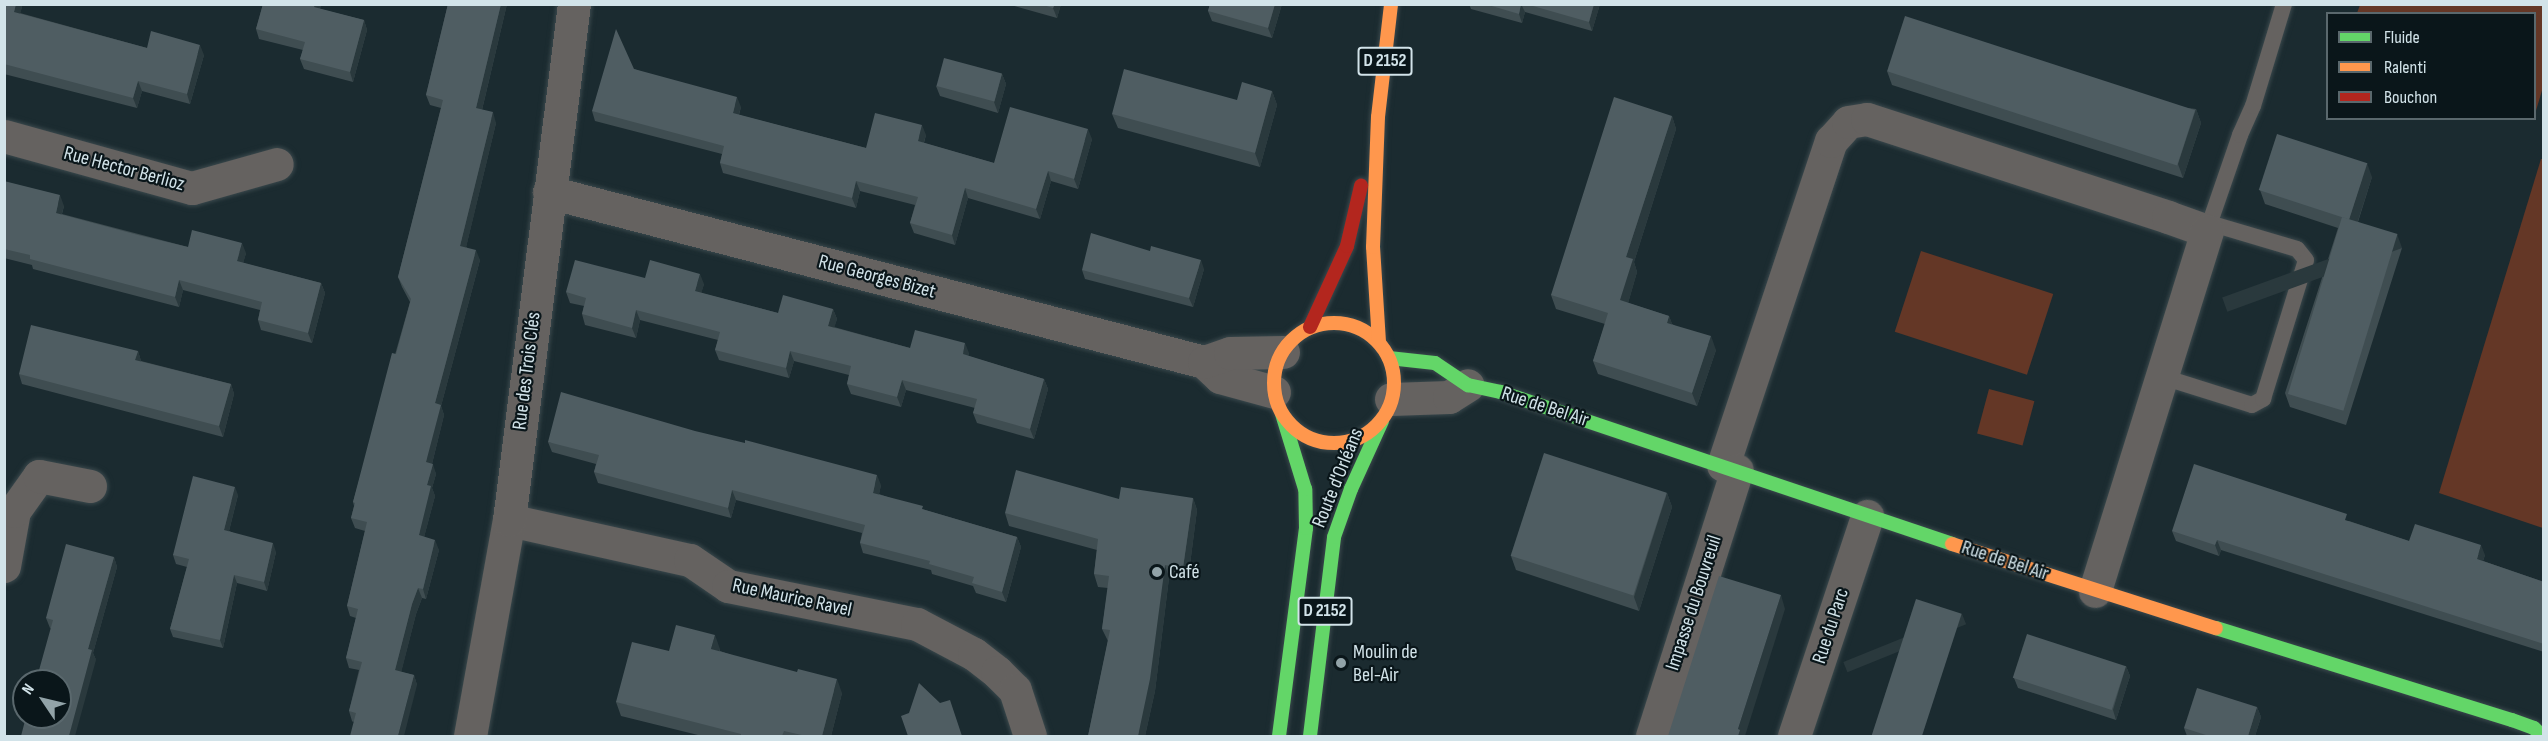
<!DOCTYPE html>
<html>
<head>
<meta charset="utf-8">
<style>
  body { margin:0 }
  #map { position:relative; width:2548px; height:741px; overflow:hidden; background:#1b2b30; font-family:"Sofia Sans Condensed",sans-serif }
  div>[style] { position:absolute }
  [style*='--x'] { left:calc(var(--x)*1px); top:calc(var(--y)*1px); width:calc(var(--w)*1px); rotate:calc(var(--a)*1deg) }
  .green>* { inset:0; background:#643726; transform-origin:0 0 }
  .roads { filter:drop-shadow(0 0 2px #3a484c) drop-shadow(0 0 2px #3a484c) }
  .lane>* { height:16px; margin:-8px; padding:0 8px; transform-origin:8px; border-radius:8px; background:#656260 }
  .street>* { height:33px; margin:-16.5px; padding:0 16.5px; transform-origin:16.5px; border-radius:16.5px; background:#656260 }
  .fast>* { height:14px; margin:-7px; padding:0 7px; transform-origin:7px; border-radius:7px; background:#63d668 }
  .slow>* { height:14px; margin:-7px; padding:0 7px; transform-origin:7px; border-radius:7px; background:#ff974d }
  .slow>.ring { margin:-7px; padding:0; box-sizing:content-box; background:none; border:14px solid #ff974d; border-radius:50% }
  .jam>* { height:14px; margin:-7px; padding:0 7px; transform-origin:7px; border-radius:7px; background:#b3261e }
  .wall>* { inset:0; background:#3f4d51 }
  .shaded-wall>* { inset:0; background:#2a393d; transform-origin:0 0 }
  .building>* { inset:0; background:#4f5d62; transform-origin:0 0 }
  .dots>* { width:16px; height:16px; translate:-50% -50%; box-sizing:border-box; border:3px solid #0a161a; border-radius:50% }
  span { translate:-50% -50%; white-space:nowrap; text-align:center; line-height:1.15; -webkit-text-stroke:4.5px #0a161a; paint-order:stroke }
  .shield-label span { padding:2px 4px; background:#0a161a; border:2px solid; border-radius:4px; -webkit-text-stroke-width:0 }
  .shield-label { font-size:18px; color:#d2e3e9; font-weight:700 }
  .street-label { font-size:20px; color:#d2e3e9 }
  .poi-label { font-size:20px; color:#d2e3e9 }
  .left { translate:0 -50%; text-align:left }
  .frame { position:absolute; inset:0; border:6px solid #d2e3e9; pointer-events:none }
  .legend { position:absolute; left:2326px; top:12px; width:210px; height:108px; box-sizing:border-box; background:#0a161a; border:2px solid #5a686d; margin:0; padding:8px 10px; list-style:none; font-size:18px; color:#d2e3e9 }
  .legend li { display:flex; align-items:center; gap:12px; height:30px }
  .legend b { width:30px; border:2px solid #5a686d }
  .north { position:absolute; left:12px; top:669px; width:60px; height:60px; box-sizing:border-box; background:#0a161a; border:2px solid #5a686d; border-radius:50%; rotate:305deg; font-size:16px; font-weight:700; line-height:24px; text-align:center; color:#d2e3e9 }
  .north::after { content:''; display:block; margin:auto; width:21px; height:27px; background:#92a3a8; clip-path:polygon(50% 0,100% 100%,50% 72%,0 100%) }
</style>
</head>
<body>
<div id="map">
  <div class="green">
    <div style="clip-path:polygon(2360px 5px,2543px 5px,2543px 87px,2535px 114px,2534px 14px,2357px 13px)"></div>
    <div style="clip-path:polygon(2541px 159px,2544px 159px,2543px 528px,2439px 493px)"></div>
    <div style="left:1921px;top:251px;width:139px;height:85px;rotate:18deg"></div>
    <div style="left:1989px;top:389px;width:47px;height:46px;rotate:15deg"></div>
  </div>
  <div class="roads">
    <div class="lane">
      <div style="--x:2207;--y:231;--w:102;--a:-71"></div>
      <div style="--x:2240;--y:135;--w:32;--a:-66"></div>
      <div style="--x:2253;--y:106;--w:107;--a:-73.1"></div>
      <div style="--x:2163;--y:377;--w:93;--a:17.5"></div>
      <div style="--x:2252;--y:405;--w:13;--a:-29"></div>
      <div style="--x:2263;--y:399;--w:145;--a:-72.8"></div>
      <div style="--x:2306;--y:260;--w:14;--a:-129"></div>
      <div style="--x:2297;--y:249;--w:92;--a:-163.5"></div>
    </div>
    <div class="street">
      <div style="--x:4;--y:136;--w:195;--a:15.5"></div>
      <div style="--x:192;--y:188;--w:88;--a:-15.8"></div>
      <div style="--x:549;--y:192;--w:677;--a:14.55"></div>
      <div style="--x:1204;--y:362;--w:22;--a:43"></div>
      <div style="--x:1220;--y:377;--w:56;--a:15.5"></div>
      <div style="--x:1204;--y:362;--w:28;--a:-19"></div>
      <div style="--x:1230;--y:353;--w:53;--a:-1.1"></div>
      <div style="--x:1391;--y:399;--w:58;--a:-2"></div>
      <div style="--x:1449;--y:397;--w:22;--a:-32"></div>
      <div style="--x:1723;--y:465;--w:342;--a:-71.6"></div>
      <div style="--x:1831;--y:141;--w:25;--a:-48"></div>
      <div style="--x:1848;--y:122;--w:19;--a:-9"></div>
      <div style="--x:1867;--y:119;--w:317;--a:18"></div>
      <div style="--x:2168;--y:217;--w:41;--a:19.7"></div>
      <div style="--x:2207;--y:231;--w:377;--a:107.3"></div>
      <div style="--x:509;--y:520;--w:185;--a:12.5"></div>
      <div style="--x:690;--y:560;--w:46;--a:34.4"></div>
      <div style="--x:728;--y:586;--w:193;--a:11.4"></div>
      <div style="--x:917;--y:624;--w:64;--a:27.8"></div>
      <div style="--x:974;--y:654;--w:29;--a:38"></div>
      <div style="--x:997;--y:672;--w:25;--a:45"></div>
      <div style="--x:1015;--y:690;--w:48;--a:71.9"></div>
      <div style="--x:4;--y:566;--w:56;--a:-79.7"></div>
      <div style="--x:14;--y:511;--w:43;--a:-54.5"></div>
      <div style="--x:39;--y:476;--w:52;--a:11.1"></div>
      <div style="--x:470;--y:736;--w:219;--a:-79.8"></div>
      <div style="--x:509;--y:520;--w:520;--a:-82.82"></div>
      <div style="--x:1652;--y:736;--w:279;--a:-72.3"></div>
      <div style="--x:1794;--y:736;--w:232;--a:-71.6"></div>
    </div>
    <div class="fast">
      <div style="--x:1389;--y:358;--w:46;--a:6.2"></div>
      <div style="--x:1435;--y:363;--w:40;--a:34"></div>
      <div style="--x:1468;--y:385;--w:34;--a:12"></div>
      <div style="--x:1501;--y:392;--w:476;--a:18.6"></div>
      <div style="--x:2216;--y:628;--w:310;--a:17.3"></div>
      <div style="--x:2512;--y:720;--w:23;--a:20"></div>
      <div style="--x:2534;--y:728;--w:11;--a:45"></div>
      <div style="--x:1279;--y:736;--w:210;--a:-82.6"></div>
      <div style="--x:1306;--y:528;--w:39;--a:-91"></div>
      <div style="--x:1305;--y:489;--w:78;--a:-107"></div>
      <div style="--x:1310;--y:736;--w:200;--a:-83.1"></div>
      <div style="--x:1334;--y:537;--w:51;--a:-70.5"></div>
      <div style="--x:1351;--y:489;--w:75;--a:-65.5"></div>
    </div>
    <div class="slow">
      <div class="ring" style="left:1274px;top:323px;width:106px;height:106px"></div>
      <div style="--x:1379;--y:342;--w:95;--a:-93.6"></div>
      <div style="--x:1373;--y:247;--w:130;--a:-87.8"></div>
      <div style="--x:1378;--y:117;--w:114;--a:-83.4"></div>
      <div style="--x:1952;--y:544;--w:277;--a:17.7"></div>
    </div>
    <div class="jam">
      <div style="--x:1310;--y:327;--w:89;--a:-65.4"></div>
      <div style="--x:1347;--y:246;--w:62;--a:-76.9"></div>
    </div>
  </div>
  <div class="wall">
    <div style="clip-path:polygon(4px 4px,21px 4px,22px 7px,20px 13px,147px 48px,204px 55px,190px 104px,142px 91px,137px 108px,4px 74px)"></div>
    <div style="clip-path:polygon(263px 4px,321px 4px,320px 9px,364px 20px,367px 30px,353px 82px,304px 69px,300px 59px,303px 50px,259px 39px,256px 29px)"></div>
    <div style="clip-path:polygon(448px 4px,507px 4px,482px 110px,496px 123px,466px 247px,480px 260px,441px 406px,444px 415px,432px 464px,436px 474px,432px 488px,435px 496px,424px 537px,439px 550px,426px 599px,422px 598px,416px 614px,401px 672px,414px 675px,417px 685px,353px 722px,352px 721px,349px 711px,359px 670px,349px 668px,346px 658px,356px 618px,350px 616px,347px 606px,365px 531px,355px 528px,351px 518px,354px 506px,353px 502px,410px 302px,402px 287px,398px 277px,441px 108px,430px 105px,426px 95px)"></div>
    <div style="clip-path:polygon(1007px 4px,1061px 4px,1057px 18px)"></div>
    <div style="clip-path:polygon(1210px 4px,1282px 4px,1272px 38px,1212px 21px,1208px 11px)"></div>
    <div style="clip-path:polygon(1469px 4px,1600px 4px,1592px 31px,1525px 12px,1522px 23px,1471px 9px)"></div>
    <div style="clip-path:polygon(634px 69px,741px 107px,739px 115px,866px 148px,926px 135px,924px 143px,994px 163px,1092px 139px,1078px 189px,1051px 181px,1040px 219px,968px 198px,955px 245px,914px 233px,910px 223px,915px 205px,860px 191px,856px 208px,723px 173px,720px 163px,722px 154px,595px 121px,592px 111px)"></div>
    <div style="clip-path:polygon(1887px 71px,2196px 109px,2201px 123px,2183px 178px,1892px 85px)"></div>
    <div style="clip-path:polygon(1002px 74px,1006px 84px,998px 113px,940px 96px,936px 86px)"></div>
    <div style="clip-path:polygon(1272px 91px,1277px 105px,1260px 167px,1118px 128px,1112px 114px,1237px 100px)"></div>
    <div style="clip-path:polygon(1672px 116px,1676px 129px,1634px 262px,1637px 272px,1628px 303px,1669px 316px,1672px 324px,1716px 350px,1697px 406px,1598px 374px,1593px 361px,1605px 324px,1556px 309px,1551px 295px)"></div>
    <div style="clip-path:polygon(2372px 177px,2358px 222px,2402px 248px,2346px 425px,2290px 407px,2285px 393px,2338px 228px,2265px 204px,2260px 190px)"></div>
    <div style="clip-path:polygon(4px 181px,64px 206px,62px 214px,188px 247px,246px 253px,243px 263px,321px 283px,325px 293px,312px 343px,261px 330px,258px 320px,260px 310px,183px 290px,179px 307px,33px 269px,32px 265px,4px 258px)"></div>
    <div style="clip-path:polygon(1150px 251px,1204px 269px,1193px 307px,1085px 279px,1082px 270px)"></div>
    <div style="clip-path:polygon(645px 278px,704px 284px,701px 293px,778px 313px,833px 309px,837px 319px,834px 327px,910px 348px,969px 353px,968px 356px,1044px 379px,1048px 389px,1034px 439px,977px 423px,973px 413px,975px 408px,906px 390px,901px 407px,851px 394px,847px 384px,849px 375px,794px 361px,789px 378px,719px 360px,715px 350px,718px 340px,640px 320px,636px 338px,585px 325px,582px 314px,584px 306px,570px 303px,566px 292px)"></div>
    <div style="clip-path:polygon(138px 351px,141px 361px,231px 384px,234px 394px,223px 437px,22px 384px,19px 374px)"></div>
    <div style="clip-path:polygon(548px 442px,881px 485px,879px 494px,925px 510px,1017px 537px,1021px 547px,1006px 602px,976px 593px,973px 586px,932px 574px,931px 570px,863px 553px,860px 543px,862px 533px,736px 500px,731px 518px,598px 483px,594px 472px,596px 464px,552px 452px)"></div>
    <div style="clip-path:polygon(1667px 493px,1672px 507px,1639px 611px,1516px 570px,1511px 556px)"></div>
    <div style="clip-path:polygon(238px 495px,229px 531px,276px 552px,267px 591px,237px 583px,223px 648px,173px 637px,170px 629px,187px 567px,176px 564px,173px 555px)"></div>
    <div style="clip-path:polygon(1193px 498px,1197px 510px,1188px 580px,1169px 578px,1155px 691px,1145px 736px,1088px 736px,1108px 641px,1102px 629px,1108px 588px,1098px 587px,1094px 574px,1097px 550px,1009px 526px,1005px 513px,1119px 499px)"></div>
    <div style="clip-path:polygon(2349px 521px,2409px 541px,2485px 555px,2483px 561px,2544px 582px,2544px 652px,2221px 550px,2219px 556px,2176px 541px,2172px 531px)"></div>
    <div style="clip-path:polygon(114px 557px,117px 567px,93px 653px,96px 660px,50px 628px,46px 618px)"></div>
    <div style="clip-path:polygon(720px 649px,720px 651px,842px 693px,831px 736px,702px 736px,621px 716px,616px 702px,669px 651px)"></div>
    <div style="clip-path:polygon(2126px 666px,2130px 676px,2116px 720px,2018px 688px,2014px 678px)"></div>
    <div style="clip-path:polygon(2257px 707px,2261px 717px,2255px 736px,2187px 736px,2184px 728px)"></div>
  </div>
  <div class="shaded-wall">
    <div style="clip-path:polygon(16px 4px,21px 4px,22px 7px,18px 22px,14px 12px)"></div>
    <div style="clip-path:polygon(315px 4px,321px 4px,317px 17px,314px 7px)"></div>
    <div style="clip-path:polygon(501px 4px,507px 4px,480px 118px,476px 108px)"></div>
    <div style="clip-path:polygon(1055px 4px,1061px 4px,1057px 18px,1053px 8px)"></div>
    <div style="clip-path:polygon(1275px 4px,1282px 4px,1272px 38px,1268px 28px)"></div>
    <div style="clip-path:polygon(1521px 4px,1525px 12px,1522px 23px,1519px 14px)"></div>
    <div style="clip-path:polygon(1594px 4px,1600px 4px,1592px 31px,1589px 22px)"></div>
    <div style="clip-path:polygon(364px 20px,367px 30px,353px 82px,350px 72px)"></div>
    <div style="clip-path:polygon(200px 45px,204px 55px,190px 104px,187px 94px)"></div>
    <div style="clip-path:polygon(1002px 74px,1006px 84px,998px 113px,994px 102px)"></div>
    <div style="clip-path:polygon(138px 81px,142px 91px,137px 108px,133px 98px)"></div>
    <div style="clip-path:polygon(1272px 91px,1277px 105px,1260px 167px,1255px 153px)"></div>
    <div style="clip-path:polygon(737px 97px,741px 107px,736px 123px,733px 113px)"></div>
    <div style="clip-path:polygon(2196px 109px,2201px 123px,2183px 178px,2178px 164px)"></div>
    <div style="clip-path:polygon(493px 112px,496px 123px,464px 256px,460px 246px)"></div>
    <div style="clip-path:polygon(1672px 116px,1676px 129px,1634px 262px,1637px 272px,1625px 314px,1620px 300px,1626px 257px)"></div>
    <div style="clip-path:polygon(922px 125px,926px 135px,921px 151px,918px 141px)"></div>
    <div style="clip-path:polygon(1088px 129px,1092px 139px,1078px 189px,1074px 179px)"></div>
    <div style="clip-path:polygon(2367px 163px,2372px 177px,2354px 233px,2349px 219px)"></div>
    <div style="clip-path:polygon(1048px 171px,1051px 181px,1040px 219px,1036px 209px)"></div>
    <div style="clip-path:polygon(856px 181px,860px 191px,856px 208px,852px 198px)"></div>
    <div style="clip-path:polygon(965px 188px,968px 198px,955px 245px,952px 235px)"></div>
    <div style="clip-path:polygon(60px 195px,64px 206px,59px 223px,56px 213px)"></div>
    <div style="left:2397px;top:234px;width:15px;height:186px;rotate:70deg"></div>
    <div style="clip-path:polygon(242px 243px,246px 253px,241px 271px,237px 261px)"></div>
    <div style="clip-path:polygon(476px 250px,480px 260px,441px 406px,444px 415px,430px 472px,426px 462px,435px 403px)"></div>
    <div style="clip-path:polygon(1201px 260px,1204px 269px,1193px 307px,1189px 298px)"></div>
    <div style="clip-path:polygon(700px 274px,704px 284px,699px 301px,695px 291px)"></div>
    <div style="clip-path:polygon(179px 280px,183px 290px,179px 307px,175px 297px)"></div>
    <div style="clip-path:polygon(321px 283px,325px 293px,312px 343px,308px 333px)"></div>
    <div style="clip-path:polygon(833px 309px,837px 319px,832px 336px,828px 326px)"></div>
    <div style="clip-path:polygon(636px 310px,640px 320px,636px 338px,632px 328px)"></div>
    <div style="clip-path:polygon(1669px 316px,1674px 329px,1667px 323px)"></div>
    <div style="clip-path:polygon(1711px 336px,1716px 350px,1697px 406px,1692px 393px)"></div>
    <div style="clip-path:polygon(965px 343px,969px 353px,966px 364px,963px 354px)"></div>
    <div style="clip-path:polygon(138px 351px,141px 361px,139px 370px,135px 360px)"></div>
    <div style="clip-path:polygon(790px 351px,794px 361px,789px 378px,786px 368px)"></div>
    <div style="clip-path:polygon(1044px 379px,1048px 389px,1034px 439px,1030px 429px)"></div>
    <div style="clip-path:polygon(902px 380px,906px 390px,901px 407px,897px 397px)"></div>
    <div style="clip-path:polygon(231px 384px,234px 394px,223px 437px,219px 426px)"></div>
    <div style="clip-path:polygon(433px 464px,436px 474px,432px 488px,435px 496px,422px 545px,419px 535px,427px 485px)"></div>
    <div style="clip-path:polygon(877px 475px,881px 485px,877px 503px,873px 493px)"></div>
    <div style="clip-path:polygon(235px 487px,238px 495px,227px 539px,224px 530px)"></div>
    <div style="clip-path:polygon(732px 490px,736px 500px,731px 518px,728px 508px)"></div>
    <div style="clip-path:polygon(1667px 493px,1672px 507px,1639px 611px,1634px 597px)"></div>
    <div style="clip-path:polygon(1193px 498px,1197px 510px,1188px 580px,1183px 568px)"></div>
    <div style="clip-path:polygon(1017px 537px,1021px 547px,1006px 602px,1002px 592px)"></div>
    <div style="clip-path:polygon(435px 540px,439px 550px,426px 599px,423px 589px)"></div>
    <div style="clip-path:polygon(2217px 540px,2221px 550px,2219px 556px,2215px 545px)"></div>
    <div style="clip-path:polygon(273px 543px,276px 552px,267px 591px,264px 582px)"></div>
    <div style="clip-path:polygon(2481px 545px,2485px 555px,2480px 569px,2477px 559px)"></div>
    <div style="clip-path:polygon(114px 557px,117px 567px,93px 653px,96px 660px,75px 736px,69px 736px,88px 649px)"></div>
    <div style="clip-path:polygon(1165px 565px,1169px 578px,1155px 691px,1145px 736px,1138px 736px)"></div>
    <div style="clip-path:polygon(234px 575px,237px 583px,223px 648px,220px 640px)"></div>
    <div style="clip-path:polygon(418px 588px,422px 598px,416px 614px,399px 681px,395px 670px,412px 604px)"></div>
    <div style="clip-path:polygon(1781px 595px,1785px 609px,1745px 736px,1738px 736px,1738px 729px)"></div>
    <div style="left:1962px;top:614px;width:11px;height:128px;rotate:68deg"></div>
    <div style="clip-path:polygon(715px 635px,720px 649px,717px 663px,711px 649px)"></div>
    <div style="clip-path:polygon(2126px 666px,2130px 676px,2116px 720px,2113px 710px)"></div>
    <div style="clip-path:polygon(414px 675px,417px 685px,404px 736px,398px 736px)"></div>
    <div style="clip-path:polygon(837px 679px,842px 693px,831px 736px,822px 736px)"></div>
    <div style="clip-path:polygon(2257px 707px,2261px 717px,2255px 736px,2248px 736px)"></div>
  </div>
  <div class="building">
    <div style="clip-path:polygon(4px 4px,16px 4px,14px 12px,147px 48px,151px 31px,200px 45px,187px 94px,138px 81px,133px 98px,4px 64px)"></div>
    <div style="clip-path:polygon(263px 4px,315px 4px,314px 7px,364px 20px,350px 72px,300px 59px,305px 42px,256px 29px)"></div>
    <div style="clip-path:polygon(448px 4px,501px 4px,476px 108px,493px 112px,460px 246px,476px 250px,435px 403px,441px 405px,426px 462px,433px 464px,427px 485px,431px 486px,419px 535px,435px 540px,423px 589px,418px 588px,412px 604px,395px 670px,414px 675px,398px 736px,350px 736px,356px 713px,349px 711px,362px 662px,346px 658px,358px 609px,347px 606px,367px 522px,351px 518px,355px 503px,353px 502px,392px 353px,396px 354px,411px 299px,398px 277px,443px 100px,426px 95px)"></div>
    <div style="clip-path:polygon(1040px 4px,1055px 4px,1053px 8px)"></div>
    <div style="clip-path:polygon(1210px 4px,1275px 4px,1268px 28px,1208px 11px)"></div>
    <div style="clip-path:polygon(1485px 4px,1521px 4px,1519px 14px)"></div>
    <div style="clip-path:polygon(1526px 4px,1594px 4px,1589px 22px)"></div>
    <div style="left:1905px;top:16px;width:305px;height:58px;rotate:18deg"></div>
    <div style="clip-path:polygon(616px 29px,634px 69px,737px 97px,733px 113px,866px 148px,875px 113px,922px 125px,918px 141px,994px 163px,1010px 107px,1088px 129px,1074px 179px,1048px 171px,1036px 209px,965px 188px,952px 235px,910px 223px,918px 197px,856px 181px,852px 198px,720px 163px,724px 146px,592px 111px)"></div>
    <div style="left:944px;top:58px;width:60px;height:29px;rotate:15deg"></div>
    <div style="clip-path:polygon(1124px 69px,1237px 100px,1242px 82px,1272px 91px,1255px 153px,1112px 114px)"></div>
    <div style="clip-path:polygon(1614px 97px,1672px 116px,1626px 257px,1633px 259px,1620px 300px,1669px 316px,1667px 323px,1711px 336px,1692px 393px,1593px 361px,1608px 313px,1551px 295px)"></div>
    <div style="left:2277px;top:134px;width:95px;height:59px;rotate:18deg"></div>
    <div style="clip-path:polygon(4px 181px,60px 195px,56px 213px,138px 235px,188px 247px,192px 230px,242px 243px,237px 261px,321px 283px,308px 333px,258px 320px,262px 302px,179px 280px,175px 297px,30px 259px,30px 255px,4px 249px)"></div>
    <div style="left:2342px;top:217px;width:58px;height:185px;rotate:17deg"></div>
    <div style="clip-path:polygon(1091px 233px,1150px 251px,1151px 246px,1201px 260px,1189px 298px,1082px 270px)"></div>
    <div style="clip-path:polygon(575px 260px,645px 278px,650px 260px,700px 274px,695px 291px,778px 313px,783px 295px,833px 309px,828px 326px,910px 348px,915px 330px,965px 343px,963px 354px,1044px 379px,1030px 429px,973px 413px,977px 399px,902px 380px,897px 397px,847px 384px,851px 366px,790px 351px,786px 368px,715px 350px,720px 332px,636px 310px,632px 328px,582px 314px,586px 298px,566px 292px)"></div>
    <div style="clip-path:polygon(31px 325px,138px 351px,135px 360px,231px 384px,219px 426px,19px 374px)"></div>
    <div style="clip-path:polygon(561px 392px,695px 431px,745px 443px,745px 440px,877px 475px,873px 493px,923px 506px,922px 509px,1017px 537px,1002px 592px,972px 583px,974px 577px,929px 564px,930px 561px,860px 543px,865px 525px,732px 490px,728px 508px,594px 472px,599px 455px,548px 442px)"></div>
    <div style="left:1544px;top:453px;width:129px;height:108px;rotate:18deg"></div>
    <div style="clip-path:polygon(2194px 464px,2347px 514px,2345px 520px,2409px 541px,2415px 524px,2481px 545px,2477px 559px,2544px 582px,2544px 644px,2217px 540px,2215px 545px,2172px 531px)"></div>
    <div style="clip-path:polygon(1016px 470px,1119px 499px,1121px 487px,1193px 498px,1183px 568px,1165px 565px,1150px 679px,1138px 736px,1088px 736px,1110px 630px,1102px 629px,1109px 576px,1094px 574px,1098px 539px,1005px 513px)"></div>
    <div style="clip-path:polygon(193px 476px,235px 487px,224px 530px,273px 543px,264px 582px,234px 575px,220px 640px,170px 629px,189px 559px,173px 555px)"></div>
    <div style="clip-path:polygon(66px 544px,114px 557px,88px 649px,92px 650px,69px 736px,21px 736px,26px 717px,60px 717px,60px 681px,36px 681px,53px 620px,46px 618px)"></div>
    <div style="clip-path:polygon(1719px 576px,1781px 595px,1738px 729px,1740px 730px,1738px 736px,1668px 736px)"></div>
    <div style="left:1916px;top:599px;width:48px;height:144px;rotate:18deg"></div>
    <div style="clip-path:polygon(676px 625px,715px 635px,711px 649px,797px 672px,798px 669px,837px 679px,822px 736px,806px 736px,784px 731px,782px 736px,741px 736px,741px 734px,616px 702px,632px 642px,669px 651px)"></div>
    <div style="left:2027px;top:634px;width:104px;height:46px;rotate:18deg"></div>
    <div style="clip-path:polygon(919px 683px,940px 703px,950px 700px,962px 736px,908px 736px,901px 716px,909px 713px)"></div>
    <div style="clip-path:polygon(2197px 688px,2257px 707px,2248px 736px,2209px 736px,2184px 728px)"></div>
  </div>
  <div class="dots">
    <div style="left:1157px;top:572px;background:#92a3a8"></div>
    <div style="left:1341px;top:663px;background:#92a3a8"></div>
  </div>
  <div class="shield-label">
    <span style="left:1385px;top:61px">D 2152</span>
    <span style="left:1325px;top:611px">D 2152</span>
  </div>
  <div class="street-label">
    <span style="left:124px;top:169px;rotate:15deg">Rue Hector Berlioz</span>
    <span style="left:877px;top:277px;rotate:15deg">Rue Georges Bizet</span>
    <span style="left:527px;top:371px;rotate:-83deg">Rue des Trois Clés</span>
    <span style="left:1545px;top:407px;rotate:18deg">Rue de Bel Air</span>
    <span style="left:1338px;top:478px;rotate:-68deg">Route d'Orléans</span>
    <span style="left:2005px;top:561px;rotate:18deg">Rue de Bel Air</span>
    <span style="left:792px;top:598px;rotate:12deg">Rue Maurice Ravel</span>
    <span style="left:1694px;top:603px;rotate:-72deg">Impasse du Bouvreuil</span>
    <span style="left:1831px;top:626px;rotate:-72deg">Rue du Parc</span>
  </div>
  <div class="poi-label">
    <span class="left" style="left:1169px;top:572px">Café</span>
    <span class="left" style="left:1353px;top:664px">Moulin de<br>Bel-Air</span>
  </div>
  <div class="frame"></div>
  <ul class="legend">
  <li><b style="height:8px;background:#63d668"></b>Fluide</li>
  <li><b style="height:8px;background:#ff974d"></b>Ralenti</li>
  <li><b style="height:8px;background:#b3261e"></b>Bouchon</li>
  </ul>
  <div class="north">N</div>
</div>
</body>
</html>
